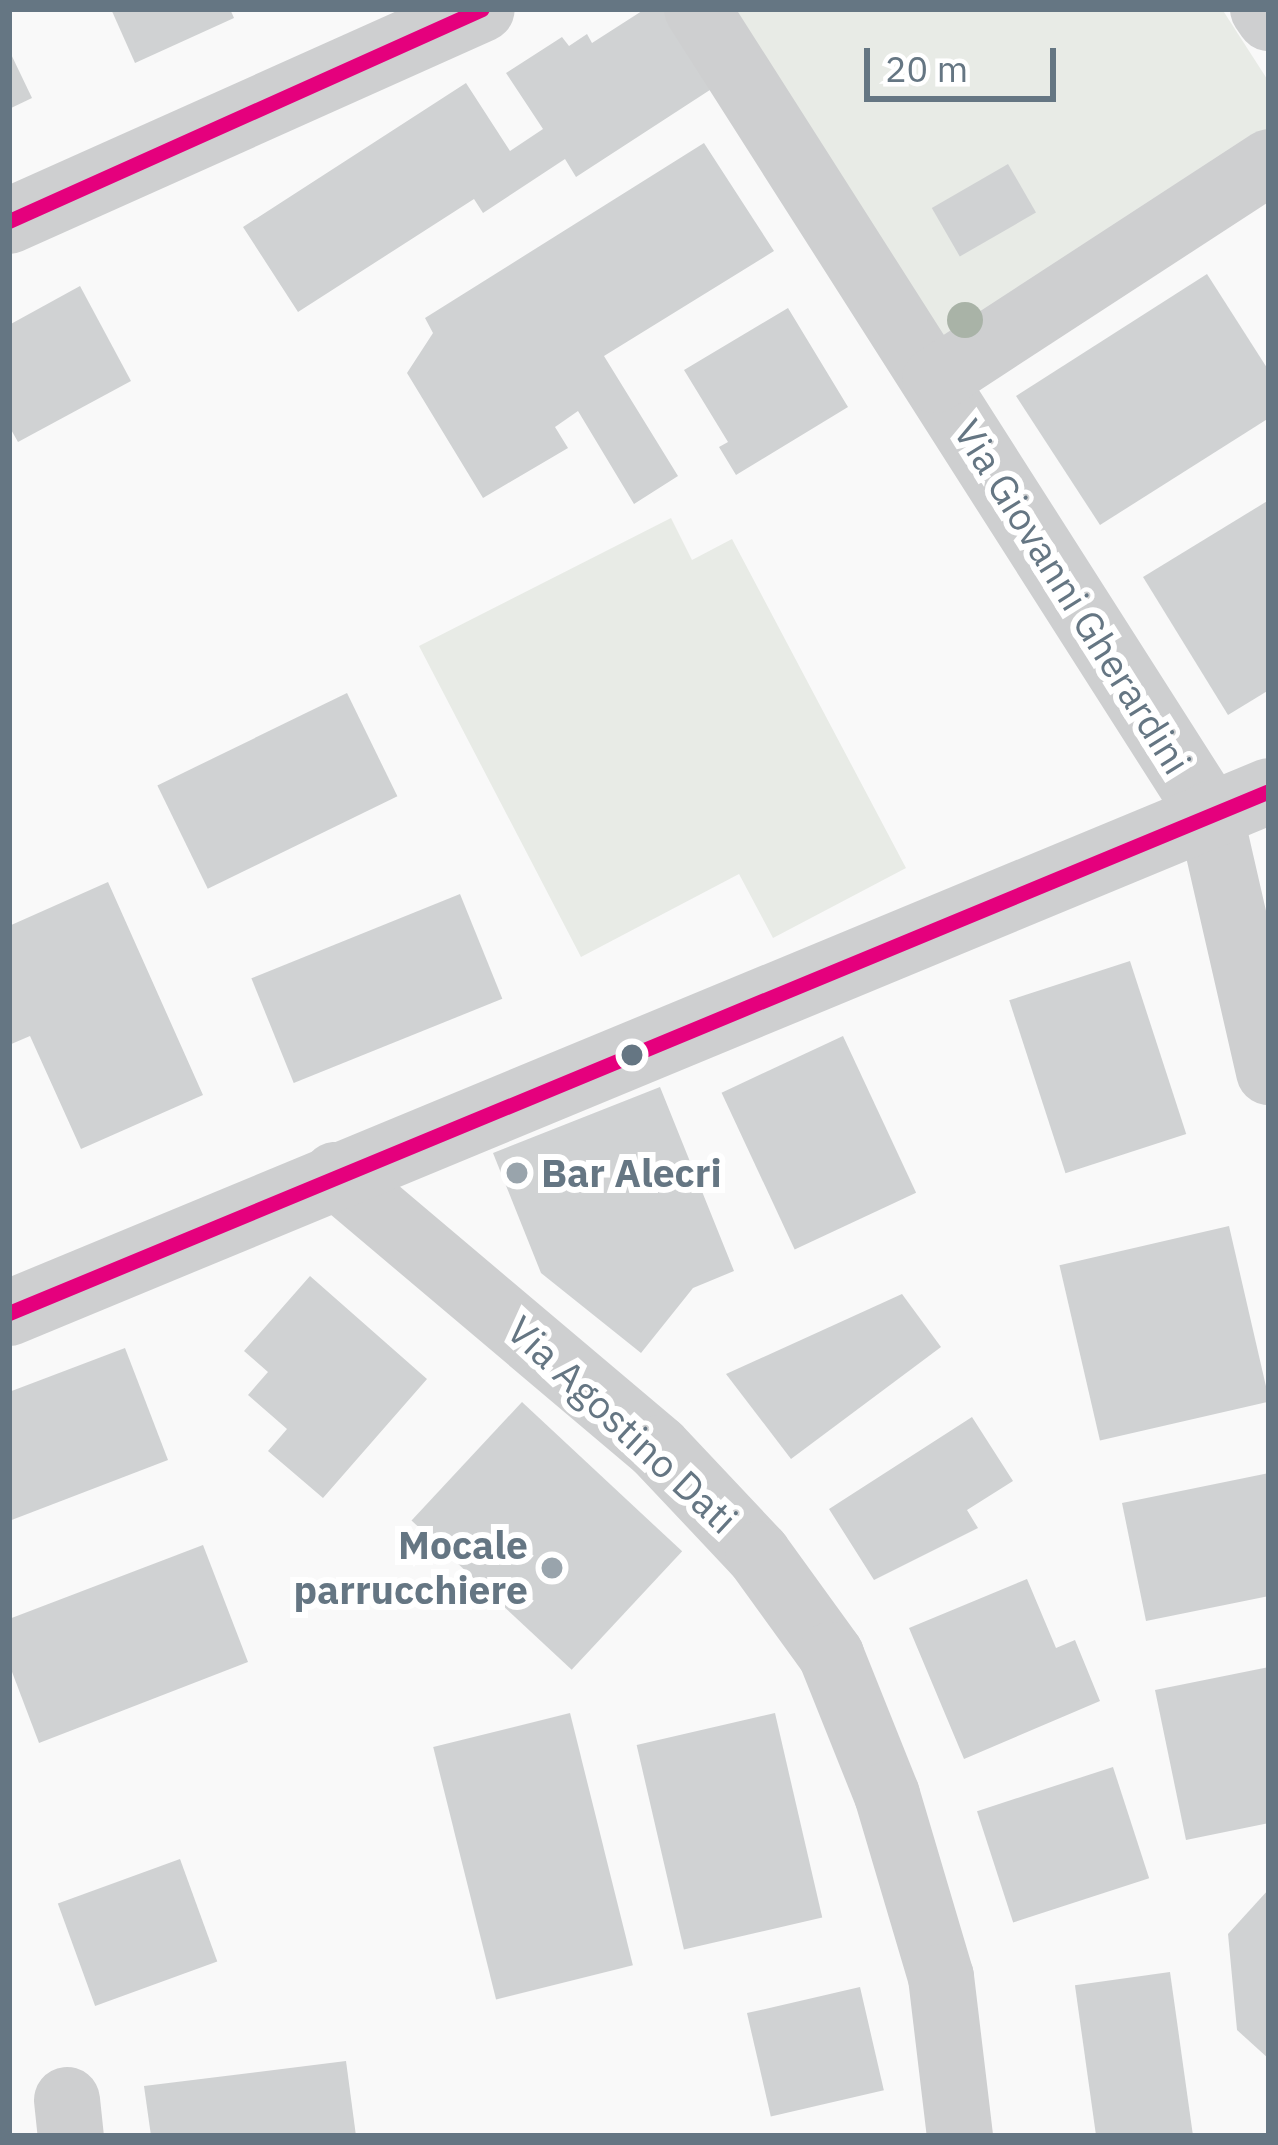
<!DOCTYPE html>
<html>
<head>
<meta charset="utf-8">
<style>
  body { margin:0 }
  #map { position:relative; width:1278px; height:2145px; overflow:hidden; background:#f9f9f9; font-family:"IBM Plex Sans",sans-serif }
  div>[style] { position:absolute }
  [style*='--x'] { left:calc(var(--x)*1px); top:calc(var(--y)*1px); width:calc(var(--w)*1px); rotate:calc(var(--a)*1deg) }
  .green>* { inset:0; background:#e8ebe6 }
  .building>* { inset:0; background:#d0d2d3; transform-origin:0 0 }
  .street>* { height:66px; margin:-33px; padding:0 33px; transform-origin:33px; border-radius:33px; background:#cecfd0 }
  .bus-1>* { height:15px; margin:-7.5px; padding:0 7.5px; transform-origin:7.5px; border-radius:7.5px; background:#e5007d }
  .trees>* { width:36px; height:36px; margin:-18px; border-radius:50%; background:#a9b3a7 }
  .dots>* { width:33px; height:33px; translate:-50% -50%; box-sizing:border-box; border:6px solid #fff; border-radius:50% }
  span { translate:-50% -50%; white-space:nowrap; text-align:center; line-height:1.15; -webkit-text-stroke:12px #fff; paint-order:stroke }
  .street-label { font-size:39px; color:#657683 }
  .poi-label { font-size:39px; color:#657683; font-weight:700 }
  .left { translate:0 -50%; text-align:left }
  .right { translate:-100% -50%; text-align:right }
  .frame { position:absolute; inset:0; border:12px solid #657683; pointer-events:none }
  .scale { position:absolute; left:864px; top:48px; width:192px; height:54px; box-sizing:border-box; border:6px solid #657683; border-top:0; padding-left:15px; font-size:36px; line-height:42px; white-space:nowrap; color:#657683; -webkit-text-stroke:9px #fff; paint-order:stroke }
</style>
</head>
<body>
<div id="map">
  <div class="green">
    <div style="clip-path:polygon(722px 9px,1222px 9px,1269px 82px,1269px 140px,945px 346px)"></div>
    <div style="clip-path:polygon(671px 518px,692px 560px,732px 539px,906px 868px,773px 938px,739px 874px,581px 957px,419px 646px)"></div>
  </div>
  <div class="building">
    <div style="clip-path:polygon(111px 9px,230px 9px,234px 18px,135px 63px)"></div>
    <div style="clip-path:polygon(645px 9px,667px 9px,716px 86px,576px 177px,565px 159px,483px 213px,474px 199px,298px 312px,243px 227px,466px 83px,510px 151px,543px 129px,506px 73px,562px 37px,569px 46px,587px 34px,592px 43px)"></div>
    <div style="clip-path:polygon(9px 50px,32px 98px,9px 109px)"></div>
    <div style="clip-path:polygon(704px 143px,774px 251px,604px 356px,678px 476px,634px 504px,578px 411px,555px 427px,568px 448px,483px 498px,407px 373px,433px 333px,425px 318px)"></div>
    <div style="left:1008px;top:164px;width:56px;height:88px;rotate:60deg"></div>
    <div style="clip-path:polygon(1207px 274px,1269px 371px,1269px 418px,1100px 525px,1016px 396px)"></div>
    <div style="clip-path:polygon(80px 286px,131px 381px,18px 442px,9px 426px,9px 325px)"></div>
    <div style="clip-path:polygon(788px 308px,848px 407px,736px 475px,719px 447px,728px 442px,684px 370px)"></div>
    <div style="clip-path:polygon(1269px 500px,1269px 690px,1228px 715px,1143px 577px)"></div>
    <div style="left:347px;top:693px;width:115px;height:211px;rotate:64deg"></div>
    <div style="clip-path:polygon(108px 882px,203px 1095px,81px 1149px,30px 1036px,9px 1045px,9px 926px)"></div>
    <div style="left:460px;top:894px;width:113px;height:225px;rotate:68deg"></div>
    <div style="left:1130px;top:961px;width:182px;height:127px;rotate:72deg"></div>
    <div style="left:843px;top:1036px;width:173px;height:134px;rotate:65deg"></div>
    <div style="clip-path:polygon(660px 1087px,734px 1271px,693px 1288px,641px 1353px,541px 1273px,493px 1153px)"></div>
    <div style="left:1229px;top:1226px;width:180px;height:174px;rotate:77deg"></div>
    <div style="clip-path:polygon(310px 1276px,427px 1379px,323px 1498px,268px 1451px,287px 1429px,248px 1395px,268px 1372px,244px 1351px)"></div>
    <div style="clip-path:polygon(902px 1294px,941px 1347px,791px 1459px,726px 1374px)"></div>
    <div style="clip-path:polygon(125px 1348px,168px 1460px,9px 1521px,9px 1392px)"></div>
    <div style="left:522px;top:1402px;width:219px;height:162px;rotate:43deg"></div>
    <div style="clip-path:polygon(972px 1417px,1013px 1481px,967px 1510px,978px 1528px,874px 1580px,829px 1509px)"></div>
    <div style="clip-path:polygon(1269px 1473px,1269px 1596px,1146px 1621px,1122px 1503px)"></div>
    <div style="clip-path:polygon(203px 1545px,248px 1662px,39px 1743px,9px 1664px,9px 1619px)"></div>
    <div style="clip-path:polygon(1027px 1579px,1056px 1648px,1075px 1640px,1100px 1701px,964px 1759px,909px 1628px)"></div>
    <div style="clip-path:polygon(1269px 1667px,1269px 1823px,1186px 1840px,1155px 1690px)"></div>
    <div style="left:570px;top:1713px;width:260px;height:141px;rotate:76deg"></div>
    <div style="left:775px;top:1713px;width:210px;height:142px;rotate:77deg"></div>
    <div style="left:1113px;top:1767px;width:117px;height:143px;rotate:72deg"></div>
    <div style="left:180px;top:1859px;width:109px;height:130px;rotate:70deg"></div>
    <div style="clip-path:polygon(1269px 1889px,1269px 2059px,1237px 2030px,1228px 1934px)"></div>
    <div style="left:1170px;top:1972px;width:165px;height:96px;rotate:82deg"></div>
    <div style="left:860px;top:1987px;width:106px;height:116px;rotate:77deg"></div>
    <div style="clip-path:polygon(346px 2061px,356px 2136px,151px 2136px,144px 2086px)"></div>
  </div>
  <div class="street">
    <div style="--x:697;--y:9;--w:955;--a:57.49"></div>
    <div style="--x:1210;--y:814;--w:265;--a:77.1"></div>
    <div style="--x:1263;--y:9;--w:11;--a:56"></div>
    <div style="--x:9;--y:221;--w:518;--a:-24.14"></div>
    <div style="--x:935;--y:380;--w:399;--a:-33.1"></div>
    <div style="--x:335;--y:1175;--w:423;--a:40.2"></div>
    <div style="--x:658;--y:1448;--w:146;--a:46.7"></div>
    <div style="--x:758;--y:1554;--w:125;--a:54.1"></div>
    <div style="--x:831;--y:1655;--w:151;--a:68.2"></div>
    <div style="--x:887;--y:1795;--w:190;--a:73.5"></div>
    <div style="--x:941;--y:1977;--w:160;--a:83.2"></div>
    <div style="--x:9;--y:1313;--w:1364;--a:-22.5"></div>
    <div style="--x:67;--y:2100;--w:36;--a:84"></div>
  </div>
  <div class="bus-1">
    <div style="--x:9;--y:221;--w:518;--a:-24.14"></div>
    <div style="--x:9;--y:1313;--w:1364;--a:-22.5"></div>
  </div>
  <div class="trees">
    <div style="left:965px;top:320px"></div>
  </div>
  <div class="dots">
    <div style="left:632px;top:1055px;background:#657683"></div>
    <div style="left:517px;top:1173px;background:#99a4ac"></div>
    <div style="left:552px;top:1568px;background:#99a4ac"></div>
  </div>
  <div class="street-label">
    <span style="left:1072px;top:597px;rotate:58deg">Via Giovanni Gherardini</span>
    <span style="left:622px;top:1425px;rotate:43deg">Via Agostino Dati</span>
  </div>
  <div class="poi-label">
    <span class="left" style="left:541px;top:1173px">Bar Alecri</span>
    <span class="right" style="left:528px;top:1568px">Mocale<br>parrucchiere</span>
  </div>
  <div class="frame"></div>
  <div class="scale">20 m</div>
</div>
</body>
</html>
